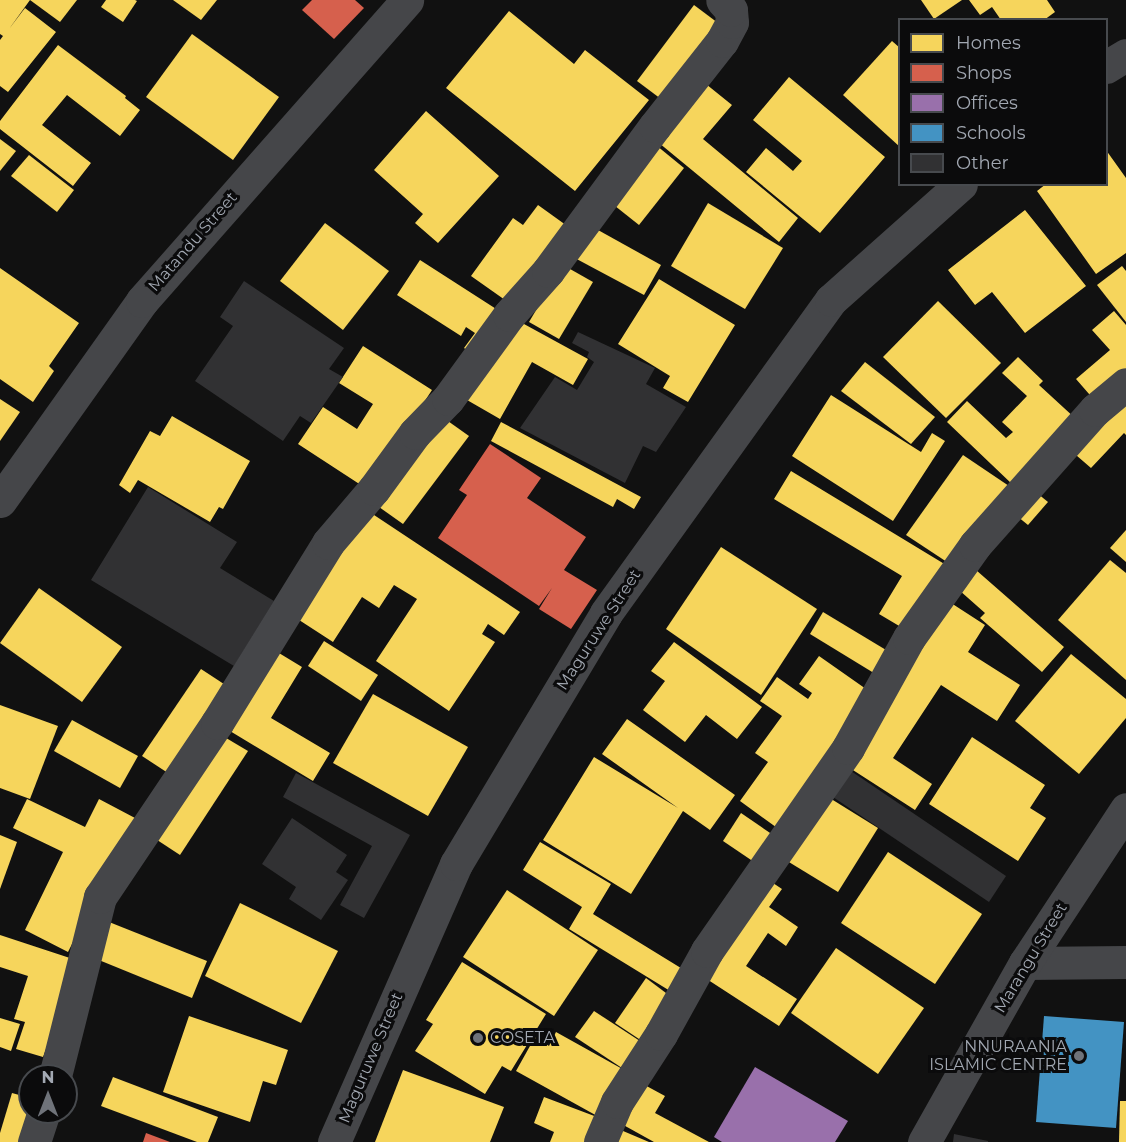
<!DOCTYPE html>
<html>
<head>
<meta charset="utf-8">
<style>
  body { margin:0 }
  #map { position:relative; width:1126px; height:1142px; overflow:hidden; background:#111; font-family:Montserrat,sans-serif }
  div>[style] { position:absolute }
  [style*='--x'] { left:calc(var(--x)*1px); top:calc(var(--y)*1px); width:calc(var(--w)*1px); rotate:calc(var(--a)*1deg) }
  .homes>* { inset:0; background:#f6d55c }
  .shops>* { inset:0; background:#d6604d }
  .offices>* { inset:0; background:#9970ab }
  .schools>* { inset:0; background:#4393c3 }
  .building>* { inset:0; background:#313133 }
  .street>* { height:33px; margin:-16.5px; padding:0 16.5px; transform-origin:16.5px; border-radius:16.5px; background:#454649 }
  .dots>* { width:16px; height:16px; translate:-50% -50%; box-sizing:border-box; border:3px solid #0b0b0c; border-radius:50% }
  span { translate:-50% -50%; white-space:nowrap; text-align:center; line-height:1.15; -webkit-text-stroke:6px #0b0b0c; paint-order:stroke }
  .street-label { font-size:16px; color:#a2a8b2 }
  .poi-label { font-size:16px; color:#a2a8b2 }
  .left { translate:0 -50%; text-align:left }
  .right { translate:-100% -50%; text-align:right }
  .legend { position:absolute; left:898px; top:18px; width:210px; height:168px; box-sizing:border-box; background:#0b0b0c; border:2px solid #474a4e; margin:0; padding:8px 10px; list-style:none; font-size:18px; color:#a2a8b2 }
  .legend li { display:flex; align-items:center; gap:12px; height:30px }
  .legend b { width:30px; border:2px solid #474a4e }
  .north { position:absolute; left:18px; top:1064px; width:60px; height:60px; box-sizing:border-box; background:#0b0b0c; border:2px solid #474a4e; border-radius:50%; rotate:0deg; font-size:16px; font-weight:700; line-height:24px; text-align:center; color:#a2a8b2 }
  .north::after { content:''; display:block; margin:auto; width:21px; height:27px; background:#6f737a; clip-path:polygon(50% 0,100% 100%,50% 72%,0 100%) }
</style>
</head>
<body>
<div id="map">
  <div class="homes">
    <i style="clip-path:polygon(0 0,30px 0,9px 29px,25px 8px,56px 32px,8px 92px,0 86px,0 40px,3px 36px,0 34px)"></i>
    <i style="clip-path:polygon(30px 0,77px 0,60px 22px)"></i>
    <i style="clip-path:polygon(106px 0,135px 0,137px 1px,123px 22px,101px 7px)"></i>
    <i style="clip-path:polygon(173px 0,217px 0,201px 20px)"></i>
    <i style="clip-path:polygon(921px 0,962px 0,934px 19px)"></i>
    <i style="clip-path:polygon(969px 0,1047px 0,1055px 12px,1044px 20px,1001px 20px,992px 7px,980px 15px)"></i>
    <i style="clip-path:polygon(694px 5px,722px 26px,665px 102px,637px 81px)"></i>
    <i style="clip-path:polygon(509px 11px,574px 64px,585px 50px,649px 100px,575px 191px,446px 88px)"></i>
    <i style="clip-path:polygon(192px 34px,279px 97px,233px 160px,146px 97px)"></i>
    <i style="clip-path:polygon(892px 41px,900px 48px,900px 147px,843px 95px)"></i>
    <i style="clip-path:polygon(58px 45px,126px 96px,125px 98px,140px 110px,120px 136px,67px 95px,42px 125px,91px 163px,73px 186px,0 129px,0 121px)"></i>
    <i style="clip-path:polygon(789px 77px,885px 157px,820px 233px,746px 172px,766px 148px,793px 171px,802px 161px,753px 120px)"></i>
    <i style="clip-path:polygon(701px 80px,732px 105px,703px 139px,798px 218px,779px 242px,653px 138px)"></i>
    <i style="clip-path:polygon(426px 111px,499px 176px,438px 243px,415px 223px,423px 214px,374px 170px)"></i>
    <i style="clip-path:polygon(0 139px,16px 151px,0 171px)"></i>
    <i style="clip-path:polygon(651px 141px,684px 168px,639px 225px,605px 198px)"></i>
    <i style="clip-path:polygon(1106px 150px,1126px 178px,1126px 253px,1096px 274px,1037px 191px,1046px 184px,1106px 184px)"></i>
    <i style="clip-path:polygon(29px 155px,74px 190px,57px 212px,11px 176px)"></i>
    <i style="clip-path:polygon(708px 203px,783px 248px,745px 309px,671px 266px)"></i>
    <i style="clip-path:polygon(538px 205px,570px 228px,512px 305px,471px 276px,513px 218px,523px 225px)"></i>
    <i style="clip-path:polygon(1025px 210px,1086px 286px,1025px 333px,992px 292px,975px 305px,948px 270px)"></i>
    <i style="clip-path:polygon(325px 223px,389px 271px,343px 330px,280px 281px)"></i>
    <i style="clip-path:polygon(589px 225px,661px 265px,644px 295px,571px 256px)"></i>
    <i style="clip-path:polygon(420px 260px,504px 314px,476px 357px,464px 348px,475px 333px,466px 327px,461px 336px,397px 295px)"></i>
    <i style="clip-path:polygon(563px 265px,593px 282px,559px 339px,529px 322px)"></i>
    <i style="clip-path:polygon(1122px 266px,1126px 271px,1126px 322px,1097px 285px)"></i>
    <i style="clip-path:polygon(0 268px,79px 323px,49px 366px,54px 371px,33px 402px,0 379px)"></i>
    <i style="clip-path:polygon(659px 279px,735px 325px,688px 402px,663px 388px,670px 376px,618px 344px)"></i>
    <i style="clip-path:polygon(938px 301px,1001px 363px,946px 418px,883px 357px)"></i>
    <i style="clip-path:polygon(1114px 311px,1126px 325px,1126px 376px,1096px 402px,1076px 379px,1110px 350px,1092px 330px)"></i>
    <i style="clip-path:polygon(513px 318px,588px 359px,573px 385px,532px 362px,500px 419px,467px 400px)"></i>
    <i style="clip-path:polygon(363px 346px,432px 390px,367px 489px,298px 444px,323px 407px,357px 429px,373px 404px,339px 383px)"></i>
    <i style="clip-path:polygon(1018px 357px,1043px 381px,1039px 385px,1076px 419px,1013px 485px,947px 422px,967px 401px,1006px 438px,1013px 432px,1002px 422px,1027px 396px,1002px 373px)"></i>
    <i style="clip-path:polygon(865px 362px,935px 417px,911px 444px,841px 391px)"></i>
    <i style="clip-path:polygon(831px 395px,921px 452px,932px 433px,945px 441px,893px 521px,792px 456px)"></i>
    <i style="clip-path:polygon(1126px 395px,1126px 435px,1124px 433px,1091px 468px,1069px 449px)"></i>
    <i style="clip-path:polygon(0 399px,20px 412px,0 441px)"></i>
    <i style="clip-path:polygon(438px 414px,469px 436px,403px 524px,372px 502px)"></i>
    <i style="clip-path:polygon(172px 416px,250px 461px,223px 509px,219px 507px,210px 522px,138px 480px,130px 493px,119px 485px,150px 431px,160px 436px)"></i>
    <i style="clip-path:polygon(501px 422px,641px 497px,634px 509px,617px 499px,613px 507px,491px 441px)"></i>
    <i style="clip-path:polygon(963px 455px,1009px 486px,953px 566px,906px 535px)"></i>
    <i style="clip-path:polygon(791px 471px,951px 568px,911px 633px,879px 614px,902px 576px,774px 499px)"></i>
    <i style="clip-path:polygon(1032px 489px,1048px 502px,1028px 525px,1012px 512px)"></i>
    <i style="clip-path:polygon(368px 511px,520px 612px,504px 635px,488px 624px,482px 634px,495px 642px,449px 711px,376px 661px,417px 599px,394px 585px,379px 608px,362px 597px,333px 642px,296px 618px)"></i>
    <i style="clip-path:polygon(1126px 530px,1126px 562px,1110px 548px)"></i>
    <i style="clip-path:polygon(721px 547px,817px 609px,761px 695px,666px 629px)"></i>
    <i style="clip-path:polygon(1110px 560px,1126px 573px,1126px 680px,1058px 620px)"></i>
    <i style="clip-path:polygon(976px 570px,1064px 647px,1042px 672px,980px 618px,985px 613px,959px 590px)"></i>
    <i style="clip-path:polygon(39px 588px,122px 647px,82px 702px,0 643px)"></i>
    <i style="clip-path:polygon(948px 601px,985px 625px,968px 652px,1020px 685px,997px 721px,941px 685px,893px 758px,932px 784px,915px 810px,842px 763px)"></i>
    <i style="clip-path:polygon(823px 612px,896px 656px,882px 678px,810px 634px)"></i>
    <i style="clip-path:polygon(324px 641px,378px 675px,361px 701px,308px 666px)"></i>
    <i style="clip-path:polygon(674px 642px,762px 707px,737px 739px,706px 715px,685px 742px,643px 710px,665px 681px,651px 671px)"></i>
    <i style="clip-path:polygon(274px 650px,302px 667px,271px 718px,330px 753px,313px 781px,225px 728px)"></i>
    <i style="clip-path:polygon(1071px 654px,1126px 699px,1126px 718px,1079px 774px,1015px 721px)"></i>
    <i style="clip-path:polygon(819px 656px,876px 696px,780px 830px,740px 801px,768px 762px,755px 753px,782px 716px,760px 701px,777px 677px,808px 699px,812px 693px,799px 684px)"></i>
    <i style="clip-path:polygon(201px 669px,230px 688px,171px 775px,142px 756px)"></i>
    <i style="clip-path:polygon(373px 694px,468px 747px,428px 816px,333px 763px)"></i>
    <i style="clip-path:polygon(0 705px,58px 726px,30px 799px,0 788px)"></i>
    <i style="clip-path:polygon(627px 719px,735px 795px,710px 830px,683px 811px,631px 894px,543px 840px,594px 757px,678px 808px,602px 754px)"></i>
    <i style="clip-path:polygon(72px 720px,138px 756px,120px 788px,54px 751px)"></i>
    <i style="clip-path:polygon(216px 732px,248px 751px,180px 855px,148px 834px)"></i>
    <i style="clip-path:polygon(972px 737px,1045px 785px,1030px 808px,1046px 818px,1018px 861px,929px 804px)"></i>
    <i style="clip-path:polygon(820px 792px,878px 828px,838px 892px,779px 856px)"></i>
    <i style="clip-path:polygon(27px 799px,85px 827px,99px 799px,135px 818px,68px 952px,25px 930px,63px 852px,13px 828px)"></i>
    <i style="clip-path:polygon(741px 813px,776px 837px,757px 864px,723px 841px)"></i>
    <i style="clip-path:polygon(0 835px,17px 842px,0 889px)"></i>
    <i style="clip-path:polygon(540px 842px,611px 884px,593px 914px,689px 973px,675px 994px,569px 929px,582px 907px,523px 870px)"></i>
    <i style="clip-path:polygon(888px 852px,982px 914px,935px 984px,841px 923px)"></i>
    <i style="clip-path:polygon(764px 877px,782px 889px,769px 907px,798px 927px,786px 946px,768px 933px,746px 966px,797px 999px,779px 1026px,699px 974px)"></i>
    <i style="clip-path:polygon(507px 890px,598px 950px,554px 1016px,463px 957px)"></i>
    <i style="clip-path:polygon(240px 903px,338px 951px,301px 1023px,205px 976px)"></i>
    <i style="clip-path:polygon(104px 920px,207px 961px,192px 998px,89px 956px)"></i>
    <i style="clip-path:polygon(0 935px,79px 961px,43px 1057px,16px 1049px,25px 1022px,14px 1019px,28px 976px,0 967px)"></i>
    <i style="clip-path:polygon(836px 948px,924px 1008px,878px 1074px,791px 1013px)"></i>
    <i style="clip-path:polygon(462px 962px,546px 1014px,511px 1071px,502px 1066px,485px 1094px,415px 1051px,433px 1024px,426px 1020px)"></i>
    <i style="clip-path:polygon(646px 978px,674px 999px,642px 1041px,615px 1023px)"></i>
    <i style="clip-path:polygon(594px 1011px,643px 1043px,625px 1070px,575px 1037px)"></i>
    <i style="clip-path:polygon(189px 1016px,288px 1050px,276px 1085px,263px 1081px,250px 1122px,163px 1092px)"></i>
    <i style="clip-path:polygon(0 1018px,20px 1024px,11px 1051px,0 1047px)"></i>
    <i style="clip-path:polygon(556px 1032px,626px 1071px,599px 1117px,516px 1071px,535px 1037px,549px 1046px)"></i>
    <i style="clip-path:polygon(403px 1070px,504px 1107px,490px 1142px,375px 1142px)"></i>
    <i style="clip-path:polygon(113px 1077px,218px 1117px,208px 1142px,197px 1142px,101px 1106px)"></i>
    <i style="clip-path:polygon(641px 1083px,665px 1096px,655px 1113px,709px 1142px,654px 1142px,618px 1122px)"></i>
    <i style="clip-path:polygon(12px 1093px,30px 1098px,30px 1112px,22px 1142px,0 1142px,0 1133px)"></i>
    <i style="clip-path:polygon(544px 1097px,597px 1117px,587px 1142px,550px 1142px,554px 1132px,534px 1123px)"></i>
    <i style="clip-path:polygon(1120px 1101px,1126px 1101px,1126px 1142px,1119px 1142px)"></i>
    <i style="clip-path:polygon(616px 1128px,649px 1142px,610px 1142px)"></i>
  </div>
  <div class="shops">
    <i style="clip-path:polygon(312px 0,355px 0,364px 8px,334px 39px,302px 10px)"></i>
    <i style="clip-path:polygon(490px 444px,541px 478px,527px 498px,586px 537px,564px 570px,597px 590px,571px 629px,539px 609px,552px 588px,539px 606px,438px 538px,467px 495px,459px 490px)"></i>
    <i style="clip-path:polygon(146px 1133px,170px 1142px,143px 1142px)"></i>
  </div>
  <div class="offices">
    <i style="clip-path:polygon(755px 1067px,848px 1121px,835px 1142px,722px 1142px,714px 1137px)"></i>
  </div>
  <div class="schools">
    <i style="clip-path:polygon(1044px 1016px,1124px 1022px,1116px 1128px,1036px 1122px)"></i>
  </div>
  <div class="building">
    <i style="clip-path:polygon(244px 281px,344px 348px,329px 369px,343px 377px,311px 423px,300px 416px,283px 441px,195px 381px,233px 326px,220px 317px)"></i>
    <i style="clip-path:polygon(578px 332px,655px 368px,646px 384px,686px 407px,656px 452px,643px 446px,625px 483px,520px 428px,555px 377px,577px 390px,594px 362px,587px 357px,589px 352px,572px 343px)"></i>
    <i style="clip-path:polygon(148px 487px,237px 542px,220px 568px,274px 601px,234px 666px,91px 580px)"></i>
    <i style="clip-path:polygon(845px 767px,1006px 876px,989px 902px,827px 793px)"></i>
    <i style="clip-path:polygon(296px 773px,410px 835px,364px 918px,340px 905px,372px 846px,283px 797px)"></i>
    <i style="clip-path:polygon(292px 818px,347px 855px,336px 872px,348px 880px,321px 920px,289px 899px,296px 887px,262px 864px)"></i>
    <i style="clip-path:polygon(954px 1134px,988px 1141px,988px 1142px,953px 1142px)"></i>
  </div>
  <div class="street">
    <i style="--x:1106;--y:67;--w:23;--a:-31"></i>
    <i style="--x:0;--y:501;--w:245;--a:-54.6"></i>
    <i style="--x:142;--y:301;--w:401;--a:-48.6"></i>
    <i style="--x:1025;--y:963;--w:101;--a:-0.6"></i>
    <i style="--x:55;--y:1076;--w:185;--a:-75.9"></i>
    <i style="--x:100;--y:897;--w:210;--a:-56.1"></i>
    <i style="--x:217;--y:723;--w:211;--a:-58.3"></i>
    <i style="--x:328;--y:543;--w:71;--a:-49.6"></i>
    <i style="--x:374;--y:489;--w:69;--a:-53.8"></i>
    <i style="--x:415;--y:433;--w:47;--a:-45.9"></i>
    <i style="--x:448;--y:399;--w:104;--a:-54"></i>
    <i style="--x:509;--y:315;--w:59;--a:-48.4"></i>
    <i style="--x:548;--y:271;--w:180;--a:-53.6"></i>
    <i style="--x:655;--y:126;--w:108;--a:-51.8"></i>
    <i style="--x:722;--y:41;--w:21;--a:-62"></i>
    <i style="--x:732;--y:22;--w:12;--a:-95"></i>
    <i style="--x:731;--y:10;--w:13;--a:-132"></i>
    <i style="--x:34;--y:1142;--w:32;--a:-72"></i>
    <i style="--x:334;--y:1142;--w:304;--a:-66.3"></i>
    <i style="--x:456;--y:864;--w:292;--a:-59.1"></i>
    <i style="--x:606;--y:613;--w:385;--a:-54.3"></i>
    <i style="--x:831;--y:300;--w:174;--a:-41.7"></i>
    <i style="--x:600;--y:1142;--w:43;--a:-67"></i>
    <i style="--x:617;--y:1102;--w:81;--a:-57.1"></i>
    <i style="--x:661;--y:1034;--w:95;--a:-61"></i>
    <i style="--x:707;--y:951;--w:247;--a:-55.2"></i>
    <i style="--x:848;--y:748;--w:126;--a:-61"></i>
    <i style="--x:909;--y:638;--w:114;--a:-54.6"></i>
    <i style="--x:975;--y:545;--w:181;--a:-48.4"></i>
    <i style="--x:1095;--y:410;--w:40;--a:-40"></i>
    <i style="--x:924;--y:1142;--w:206;--a:-60.6"></i>
    <i style="--x:1025;--y:963;--w:184;--a:-56.7"></i>
  </div>
  <div class="dots">
    <i style="left:478px;top:1038px;background:#6f737a"></i>
    <i style="left:1079px;top:1056px;background:#6f737a"></i>
  </div>
  <div class="street-label">
    <span style="left:193px;top:242px;rotate:-49deg">Matandu Street</span>
    <span style="left:599px;top:630px;rotate:-57deg">Maguruwe Street</span>
    <span style="left:1031px;top:958px;rotate:-59deg">Marangu Street</span>
    <span style="left:371px;top:1058px;rotate:-67deg">Maguruwe Street</span>
  </div>
  <div class="poi-label">
    <span class="left" style="left:490px;top:1038px">COSETA</span>
    <span class="right" style="left:1067px;top:1056px">NNURAANIA<br>ISLAMIC CENTRE</span>
  </div>
  <ul class="legend">
  <li><b style="height:16px;background:#f6d55c"></b>Homes</li>
  <li><b style="height:16px;background:#d6604d"></b>Shops</li>
  <li><b style="height:16px;background:#9970ab"></b>Offices</li>
  <li><b style="height:16px;background:#4393c3"></b>Schools</li>
  <li><b style="height:16px;background:#313133"></b>Other</li>
  </ul>
  <div class="north">N</div>
</div>
</body>
</html>
